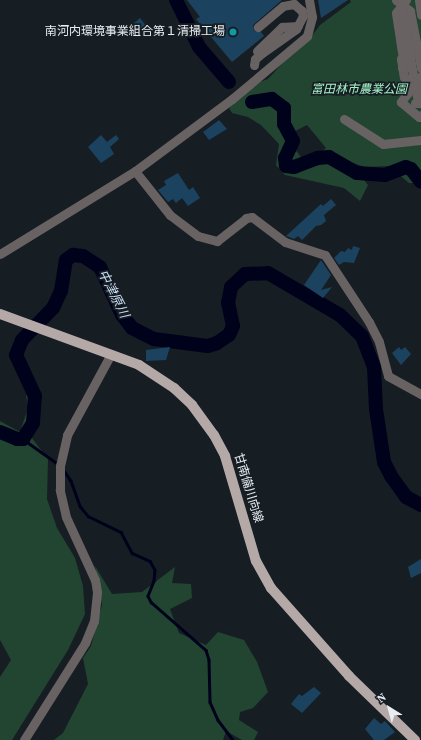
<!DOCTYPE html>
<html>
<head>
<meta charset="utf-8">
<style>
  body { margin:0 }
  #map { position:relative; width:421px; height:740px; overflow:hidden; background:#161e24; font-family:"Source Serif 4","Noto Sans JP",serif }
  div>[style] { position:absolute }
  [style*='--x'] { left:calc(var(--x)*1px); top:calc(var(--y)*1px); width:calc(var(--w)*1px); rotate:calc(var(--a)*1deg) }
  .green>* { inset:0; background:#224532 }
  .stream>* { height:2.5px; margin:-1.25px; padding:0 1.25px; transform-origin:1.25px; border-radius:1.25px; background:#00021c }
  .river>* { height:14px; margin:-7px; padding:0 7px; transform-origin:7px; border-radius:7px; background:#00021c }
  .building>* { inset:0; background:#1b4360 }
  .minor>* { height:9px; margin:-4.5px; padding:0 4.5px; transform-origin:4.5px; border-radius:4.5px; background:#686262 }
  .major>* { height:10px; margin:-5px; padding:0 5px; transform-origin:5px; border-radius:5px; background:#b5a9a8 }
  .dots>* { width:11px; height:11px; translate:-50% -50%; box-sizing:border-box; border:2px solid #161e24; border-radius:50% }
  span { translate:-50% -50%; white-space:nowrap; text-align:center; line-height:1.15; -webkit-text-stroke:3.5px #161e24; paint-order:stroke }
  .poi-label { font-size:12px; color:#e9eef2 }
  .right { translate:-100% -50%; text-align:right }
  .park-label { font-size:12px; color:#a6f3c7; font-style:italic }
  .street-label { font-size:12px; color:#e9eef2 }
  .water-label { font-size:13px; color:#c8daf2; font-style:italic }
  .north { position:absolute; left:369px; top:688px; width:40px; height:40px; -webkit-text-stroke:3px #161e24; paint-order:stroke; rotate:323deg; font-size:11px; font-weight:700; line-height:16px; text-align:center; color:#e9eef2 }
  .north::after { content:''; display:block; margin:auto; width:14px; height:18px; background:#e9eef2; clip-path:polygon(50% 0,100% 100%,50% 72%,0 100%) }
</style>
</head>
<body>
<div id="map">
  <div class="green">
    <i style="clip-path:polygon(evenodd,350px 0,421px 0,421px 183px,409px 183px,389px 166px,365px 167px,350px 162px,368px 185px,360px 201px,344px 188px,285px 175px,276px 165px,279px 144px,261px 125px,248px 117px,232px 113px,229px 108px,251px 85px,268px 79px,288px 57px,308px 41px,320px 25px,351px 2px,350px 0,307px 125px,326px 148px,321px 153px,301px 157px,294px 148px,295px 131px,307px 125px)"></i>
    <i style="clip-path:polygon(26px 395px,31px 397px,28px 433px,48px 459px,47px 499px,57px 528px,75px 558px,83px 586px,85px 614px,68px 650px,12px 740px,0 740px,0 677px,11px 660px,0 640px,0 421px,20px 432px,28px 408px)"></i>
    <i style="clip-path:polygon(95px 566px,112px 594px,142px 592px,175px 567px,172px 583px,191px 584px,192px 598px,170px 609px,179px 633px,206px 645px,218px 632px,244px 640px,257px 662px,268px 692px,253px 708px,240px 712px,239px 720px,258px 732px,254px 740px,242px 740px,226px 731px,223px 740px,54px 740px,63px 733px,88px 684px,83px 658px,91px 646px,102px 605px)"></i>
  </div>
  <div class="stream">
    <i style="--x:23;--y:439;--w:43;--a:35.5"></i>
    <i style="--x:63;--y:469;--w:14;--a:56"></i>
    <i style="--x:71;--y:481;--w:27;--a:70"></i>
    <i style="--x:80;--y:506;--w:13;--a:51"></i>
    <i style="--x:88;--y:516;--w:37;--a:26"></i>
    <i style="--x:121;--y:532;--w:24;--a:62"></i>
    <i style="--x:132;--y:553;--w:20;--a:24"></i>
    <i style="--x:150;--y:561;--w:10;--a:61"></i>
    <i style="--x:155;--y:570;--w:11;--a:95"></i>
    <i style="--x:154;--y:581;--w:16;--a:112"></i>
    <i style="--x:148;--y:596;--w:7;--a:63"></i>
    <i style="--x:151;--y:602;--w:73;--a:41.1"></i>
    <i style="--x:206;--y:650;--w:10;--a:73"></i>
    <i style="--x:209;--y:660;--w:42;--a:88.6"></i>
    <i style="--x:210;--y:702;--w:20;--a:66"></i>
    <i style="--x:218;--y:720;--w:25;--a:53"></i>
  </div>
  <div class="river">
    <i style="--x:176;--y:0;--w:52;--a:63.9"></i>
    <i style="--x:199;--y:47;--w:46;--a:49.4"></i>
    <i style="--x:252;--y:102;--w:20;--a:-9"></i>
    <i style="--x:272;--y:99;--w:15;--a:37"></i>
    <i style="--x:284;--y:108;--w:16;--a:90"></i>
    <i style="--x:284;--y:124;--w:19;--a:62"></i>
    <i style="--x:293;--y:141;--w:19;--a:115"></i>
    <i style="--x:285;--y:158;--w:8;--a:83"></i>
    <i style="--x:286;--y:166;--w:8;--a:7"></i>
    <i style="--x:294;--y:167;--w:26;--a:-21"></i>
    <i style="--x:318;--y:158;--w:11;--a:-5"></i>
    <i style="--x:329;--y:157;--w:32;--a:30"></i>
    <i style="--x:357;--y:173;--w:28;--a:4"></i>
    <i style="--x:385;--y:175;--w:22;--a:-21"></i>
    <i style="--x:406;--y:167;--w:5;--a:22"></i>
    <i style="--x:411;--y:169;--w:16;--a:52"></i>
    <i style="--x:0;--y:432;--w:18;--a:22"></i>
    <i style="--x:17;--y:439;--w:6;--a:0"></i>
    <i style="--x:23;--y:439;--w:19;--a:-58"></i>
    <i style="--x:33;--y:423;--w:27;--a:-86"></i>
    <i style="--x:35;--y:396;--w:45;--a:-114.9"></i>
    <i style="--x:16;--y:355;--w:16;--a:-68"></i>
    <i style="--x:22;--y:340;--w:45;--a:-45.9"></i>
    <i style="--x:53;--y:308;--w:19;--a:-65"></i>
    <i style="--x:61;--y:291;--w:31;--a:-81"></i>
    <i style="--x:66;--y:260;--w:9;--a:-36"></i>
    <i style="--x:73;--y:255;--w:10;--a:6"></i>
    <i style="--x:83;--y:256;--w:20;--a:33"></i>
    <i style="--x:100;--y:267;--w:53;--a:65.4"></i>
    <i style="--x:122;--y:315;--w:16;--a:52"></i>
    <i style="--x:132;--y:328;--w:25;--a:27"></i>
    <i style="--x:154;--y:339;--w:54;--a:7.4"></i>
    <i style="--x:208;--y:346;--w:9;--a:-18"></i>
    <i style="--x:217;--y:343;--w:14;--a:-34"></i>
    <i style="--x:229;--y:335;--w:10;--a:-66"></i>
    <i style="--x:233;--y:326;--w:24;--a:-102"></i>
    <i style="--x:228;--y:303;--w:16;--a:-79"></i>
    <i style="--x:231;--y:287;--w:19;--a:-43"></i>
    <i style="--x:245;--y:274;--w:23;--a:-2"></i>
    <i style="--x:268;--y:273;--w:83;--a:30.3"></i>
    <i style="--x:340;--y:315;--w:30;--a:44"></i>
    <i style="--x:362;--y:336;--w:33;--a:69"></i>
    <i style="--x:374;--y:367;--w:42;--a:87.3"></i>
    <i style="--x:376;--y:409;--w:54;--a:81.4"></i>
    <i style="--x:384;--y:462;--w:16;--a:63"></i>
    <i style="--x:391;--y:476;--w:26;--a:54"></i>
    <i style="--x:406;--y:497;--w:17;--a:28"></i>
  </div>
  <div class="building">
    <i style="clip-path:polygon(187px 0,282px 0,253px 25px,254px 31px,261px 32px,264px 36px,232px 62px,196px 19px,200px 17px)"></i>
    <i style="clip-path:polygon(318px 0,348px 0,321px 18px)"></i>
    <i style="clip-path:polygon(140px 18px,147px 27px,136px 37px,128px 28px)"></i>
    <i style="clip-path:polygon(219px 120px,227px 129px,209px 140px,203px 132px)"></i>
    <i style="clip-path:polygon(101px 135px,107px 142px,116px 135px,119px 139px,110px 147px,114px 154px,101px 163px,88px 147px)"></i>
    <i style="clip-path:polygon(178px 173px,189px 190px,193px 187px,200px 198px,188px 206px,182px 198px,176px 203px,173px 199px,168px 202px,158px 190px,166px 185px,164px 181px)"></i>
    <i style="clip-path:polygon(331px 199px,336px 205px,324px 215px,326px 221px,321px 225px,316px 226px,302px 240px,298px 236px,294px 239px,286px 236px,321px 204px,323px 206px)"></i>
    <i style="clip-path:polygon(353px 246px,360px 248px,354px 263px,344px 262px,339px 265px,334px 258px,341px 251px,345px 252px,348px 248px,352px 250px)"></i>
    <i style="clip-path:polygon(321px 260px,331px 275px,321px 290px,332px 287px,323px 298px,304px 285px)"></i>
    <i style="clip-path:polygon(170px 347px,166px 360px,146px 361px,146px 350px)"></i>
    <i style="clip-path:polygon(399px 347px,401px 350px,405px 347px,411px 354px,401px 365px,392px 353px)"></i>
    <i style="clip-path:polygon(421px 559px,421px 573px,411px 578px,408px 567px)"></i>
    <i style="clip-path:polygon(314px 687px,321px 693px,302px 713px,291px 704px,299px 694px,302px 696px)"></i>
    <i style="clip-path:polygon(374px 718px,381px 724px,385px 721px,395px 732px,384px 740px,374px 740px,365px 729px)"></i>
  </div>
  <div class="minor">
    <i style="--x:396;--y:0;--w:18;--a:38"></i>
    <i style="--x:410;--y:11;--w:58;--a:79.1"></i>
    <i style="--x:406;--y:0;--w:16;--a:128"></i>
    <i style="--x:396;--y:13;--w:47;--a:81.3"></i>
    <i style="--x:403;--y:59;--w:2;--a:180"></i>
    <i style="--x:401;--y:59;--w:18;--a:81"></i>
    <i style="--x:404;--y:77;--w:21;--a:35"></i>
    <i style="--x:419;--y:0;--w:15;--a:82"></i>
    <i style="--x:401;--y:2;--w:30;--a:81"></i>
    <i style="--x:257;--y:51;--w:35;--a:-44"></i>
    <i style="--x:282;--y:27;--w:16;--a:-4"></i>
    <i style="--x:254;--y:65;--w:6;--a:-81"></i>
    <i style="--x:255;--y:59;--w:9;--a:-41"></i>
    <i style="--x:262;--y:53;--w:42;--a:-35.2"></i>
    <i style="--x:296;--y:29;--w:15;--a:-62"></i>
    <i style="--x:303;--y:16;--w:5;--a:-101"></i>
    <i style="--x:302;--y:11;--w:11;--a:-139"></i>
    <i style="--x:294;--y:4;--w:11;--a:170"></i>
    <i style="--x:283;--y:6;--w:33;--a:140"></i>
    <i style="--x:409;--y:67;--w:4;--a:34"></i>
    <i style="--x:412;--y:69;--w:28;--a:80"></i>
    <i style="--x:402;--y:68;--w:10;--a:-24"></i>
    <i style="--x:411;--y:64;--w:27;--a:-98"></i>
    <i style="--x:421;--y:76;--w:33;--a:128"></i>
    <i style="--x:401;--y:102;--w:23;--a:40"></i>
    <i style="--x:419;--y:117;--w:3;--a:-45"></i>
    <i style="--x:415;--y:103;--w:6;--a:0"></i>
    <i style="--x:344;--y:119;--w:46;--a:32.7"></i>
    <i style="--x:383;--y:144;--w:38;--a:-6"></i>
    <i style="--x:135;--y:171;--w:56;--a:51.5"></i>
    <i style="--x:170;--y:215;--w:35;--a:37"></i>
    <i style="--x:198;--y:236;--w:20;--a:15"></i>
    <i style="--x:217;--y:241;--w:37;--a:-38"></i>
    <i style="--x:246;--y:218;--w:6;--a:-9"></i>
    <i style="--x:252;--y:217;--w:41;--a:37.1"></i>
    <i style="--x:285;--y:242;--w:42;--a:18"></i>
    <i style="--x:325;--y:255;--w:80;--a:56.7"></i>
    <i style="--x:369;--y:322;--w:22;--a:63"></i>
    <i style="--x:379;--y:342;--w:35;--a:75"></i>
    <i style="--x:388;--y:376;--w:38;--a:29"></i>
    <i style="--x:0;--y:254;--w:158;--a:-31.6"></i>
    <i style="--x:135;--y:171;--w:121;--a:-36.6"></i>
    <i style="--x:232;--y:99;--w:98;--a:-40"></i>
    <i style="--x:307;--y:36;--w:20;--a:-75"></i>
    <i style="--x:312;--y:17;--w:17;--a:-100"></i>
    <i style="--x:24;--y:740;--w:115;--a:-57.8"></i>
    <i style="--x:85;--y:643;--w:24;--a:-68"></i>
    <i style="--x:94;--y:621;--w:29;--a:-84"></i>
    <i style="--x:97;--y:592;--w:12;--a:-99"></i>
    <i style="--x:95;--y:580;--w:69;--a:-114.7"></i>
    <i style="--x:66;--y:517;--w:28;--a:-103"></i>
    <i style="--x:60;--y:490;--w:24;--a:-90"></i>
    <i style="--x:60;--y:466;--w:32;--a:-77"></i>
    <i style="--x:67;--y:435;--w:92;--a:-61.5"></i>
  </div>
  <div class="major">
    <i style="--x:0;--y:314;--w:148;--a:20.1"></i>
    <i style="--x:139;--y:365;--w:42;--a:33.3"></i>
    <i style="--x:174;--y:388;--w:25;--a:43"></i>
    <i style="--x:192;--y:405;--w:37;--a:54"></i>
    <i style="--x:214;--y:435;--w:24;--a:62"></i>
    <i style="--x:225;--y:456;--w:109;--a:73.6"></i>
    <i style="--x:256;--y:561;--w:31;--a:61"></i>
    <i style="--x:271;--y:588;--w:118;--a:48.4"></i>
    <i style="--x:349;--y:676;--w:92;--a:44.1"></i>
  </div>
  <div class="dots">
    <i style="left:233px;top:32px;background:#0f9aa8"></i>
  </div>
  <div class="poi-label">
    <span class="right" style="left:225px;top:32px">南河内環境事業組合第１清掃工場</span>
  </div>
  <div class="park-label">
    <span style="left:359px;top:90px">富田林市農業公園</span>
  </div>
  <div class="street-label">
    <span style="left:248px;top:488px;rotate:73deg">甘南備川向線</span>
  </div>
  <div class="water-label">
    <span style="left:113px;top:294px;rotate:63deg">中津原川</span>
  </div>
  <div class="north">N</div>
</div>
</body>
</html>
